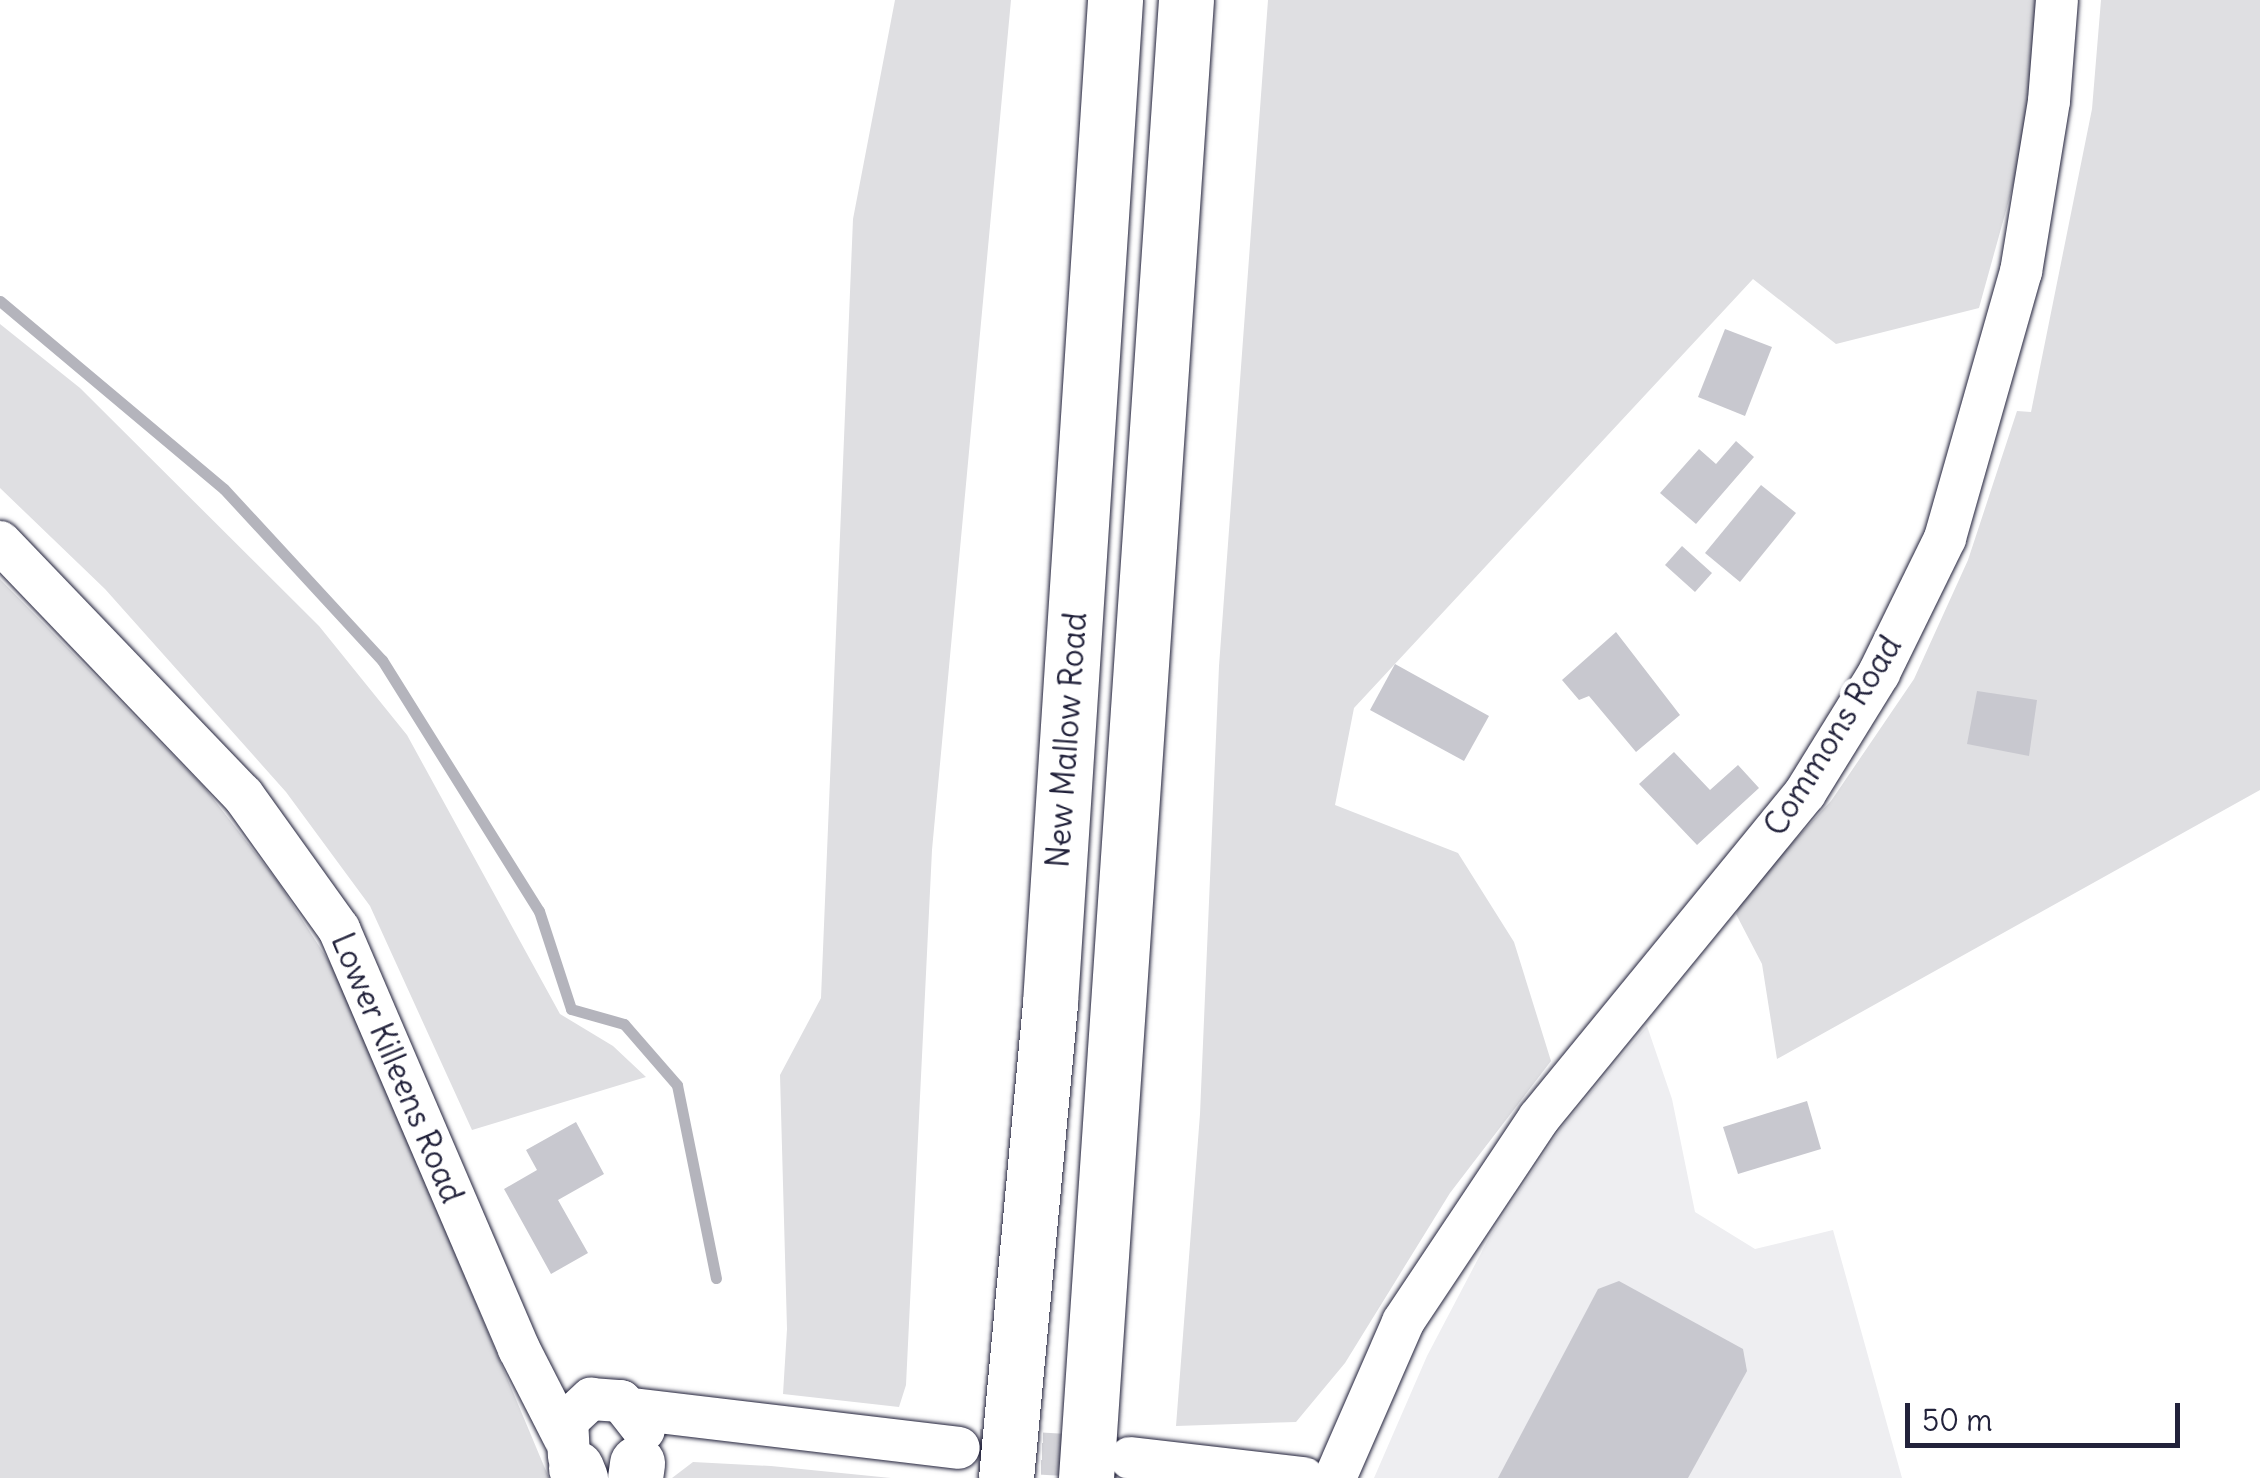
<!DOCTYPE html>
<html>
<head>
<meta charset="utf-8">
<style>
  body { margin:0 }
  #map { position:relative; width:2260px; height:1478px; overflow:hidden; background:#fff; font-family:Delius,sans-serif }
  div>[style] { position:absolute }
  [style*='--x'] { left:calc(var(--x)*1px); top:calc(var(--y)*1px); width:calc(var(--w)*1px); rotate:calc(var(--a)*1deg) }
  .built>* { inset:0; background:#eeeef1 }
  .green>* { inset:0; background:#dfdfe2 }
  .stream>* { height:11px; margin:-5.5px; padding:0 5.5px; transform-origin:5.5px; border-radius:5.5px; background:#b4b4bc }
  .building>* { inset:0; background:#c8c8cf }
  .secondary-tunnel>* { height:42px; margin-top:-21px; transform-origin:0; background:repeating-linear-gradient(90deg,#d3d3d8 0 42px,transparent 0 63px) }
  .roads { filter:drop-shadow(0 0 2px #22223b) drop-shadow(0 0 2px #22223b) }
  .secondary>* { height:42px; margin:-21px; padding:0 21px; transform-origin:21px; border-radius:21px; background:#fff }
  .highway>* { height:55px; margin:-27.5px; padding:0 27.5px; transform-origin:27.5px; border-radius:27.5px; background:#fff }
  span { translate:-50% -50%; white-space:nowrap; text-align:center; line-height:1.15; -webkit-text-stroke:9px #fff; paint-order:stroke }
  .street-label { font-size:32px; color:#22223b }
  .scale { position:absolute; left:1905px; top:1403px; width:275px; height:45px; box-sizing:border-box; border:5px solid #22223b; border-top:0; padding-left:12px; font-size:30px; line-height:35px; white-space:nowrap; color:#22223b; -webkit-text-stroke:8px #fff; paint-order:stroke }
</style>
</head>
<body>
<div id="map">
  <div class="built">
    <i style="clip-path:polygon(1647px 1026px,1672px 1099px,1695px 1212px,1755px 1249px,1833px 1230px,1902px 1478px,1374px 1478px,1427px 1356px,1490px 1236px,1561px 1128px)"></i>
  </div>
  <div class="green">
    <i style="clip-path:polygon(895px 0,1011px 0,932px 850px,906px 1385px,899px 1407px,783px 1394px,787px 1329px,780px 1075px,821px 998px,853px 219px)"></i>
    <i style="clip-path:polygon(1268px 0,2040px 0,2020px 160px,1979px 308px,1836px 344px,1753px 279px,1354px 708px,1335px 805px,1458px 853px,1514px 942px,1551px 1061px,1450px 1193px,1345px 1363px,1296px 1422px,1176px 1426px,1200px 1114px,1219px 666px)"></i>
    <i style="clip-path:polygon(2101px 0,2260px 0,2260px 790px,1777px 1059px,1762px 964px,1736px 914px,1743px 896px,1831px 801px,1914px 679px,1968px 560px,2017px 411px,2031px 412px,2092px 109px)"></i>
    <i style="clip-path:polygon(0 324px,80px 388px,319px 626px,407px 735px,560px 1014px,613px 1046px,646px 1077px,472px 1130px,370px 906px,286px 792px,105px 589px,0 488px)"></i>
    <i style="clip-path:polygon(0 579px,204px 787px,278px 882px,344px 985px,436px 1189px,453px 1249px,549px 1478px,0 1478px)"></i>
    <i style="clip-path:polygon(693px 1462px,771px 1466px,891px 1478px,672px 1478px)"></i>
  </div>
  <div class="stream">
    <i style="--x:0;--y:301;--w:292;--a:40"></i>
    <i style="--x:224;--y:489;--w:233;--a:47.3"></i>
    <i style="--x:382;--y:660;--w:296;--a:58"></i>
    <i style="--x:539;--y:911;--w:103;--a:71.9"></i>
    <i style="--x:571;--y:1009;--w:55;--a:15.8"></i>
    <i style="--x:624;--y:1024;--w:81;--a:49"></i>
    <i style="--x:677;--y:1085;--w:197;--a:78.6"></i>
  </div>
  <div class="building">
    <i style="clip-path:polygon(1725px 329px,1772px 347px,1745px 416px,1698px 397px)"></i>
    <i style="clip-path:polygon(1736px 441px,1754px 457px,1696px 524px,1660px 493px,1699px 449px,1716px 464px)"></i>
    <i style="clip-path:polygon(1761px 485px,1796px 513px,1740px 582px,1705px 553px)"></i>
    <i style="clip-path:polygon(1682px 546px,1712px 573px,1695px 592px,1665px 565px)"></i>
    <i style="clip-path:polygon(1616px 632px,1680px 715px,1636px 752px,1589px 696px,1579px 700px,1562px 680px)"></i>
    <i style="clip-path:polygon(1395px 664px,1489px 716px,1464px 761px,1370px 710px)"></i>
    <i style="clip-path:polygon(1977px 691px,2037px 700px,2029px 756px,1967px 744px)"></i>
    <i style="clip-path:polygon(1674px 752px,1710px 790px,1738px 765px,1759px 788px,1697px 845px,1639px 784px)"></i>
    <i style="clip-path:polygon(1807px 1101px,1821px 1149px,1738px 1174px,1723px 1127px)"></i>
    <i style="clip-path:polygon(576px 1122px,604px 1174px,558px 1200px,588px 1253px,551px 1274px,504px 1189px,537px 1170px,526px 1150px)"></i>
    <i style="clip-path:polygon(1619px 1281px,1743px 1349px,1747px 1371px,1688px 1478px,1498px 1478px,1598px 1289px)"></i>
  </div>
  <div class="secondary-tunnel">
    <i style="--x:979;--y:1450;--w:139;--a:3.3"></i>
  </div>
  <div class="roads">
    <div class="secondary">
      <i style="--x:0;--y:542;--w:351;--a:46.2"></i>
      <i style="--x:243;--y:795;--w:165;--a:54.4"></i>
      <i style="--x:339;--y:929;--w:457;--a:66.8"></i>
      <i style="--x:519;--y:1349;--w:99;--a:62.9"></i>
      <i style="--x:633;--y:1409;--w:328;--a:6.8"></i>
      <i style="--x:569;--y:1457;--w:36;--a:-93"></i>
      <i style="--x:567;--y:1421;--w:33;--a:-43"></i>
      <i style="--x:591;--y:1399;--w:30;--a:4"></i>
      <i style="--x:621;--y:1401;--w:37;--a:52"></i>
      <i style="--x:1130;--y:1458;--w:175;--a:6.6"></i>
      <i style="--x:1335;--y:1478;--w:170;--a:-66.4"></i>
      <i style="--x:1403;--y:1322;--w:245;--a:-56.3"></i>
      <i style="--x:1539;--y:1118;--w:420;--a:-50.7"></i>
      <i style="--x:1805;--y:793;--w:141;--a:-58.3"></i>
      <i style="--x:1879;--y:673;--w:150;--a:-63.9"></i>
      <i style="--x:1945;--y:538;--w:277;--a:-74.1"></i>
      <i style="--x:2021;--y:272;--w:173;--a:-80.7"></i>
      <i style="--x:2049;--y:101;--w:101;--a:-85.5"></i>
    </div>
    <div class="highway">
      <i style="--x:576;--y:1468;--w:11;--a:68"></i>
      <i style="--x:635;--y:1478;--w:15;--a:-82"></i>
      <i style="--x:1006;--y:1478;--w:477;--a:-84.7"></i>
      <i style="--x:1050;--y:1003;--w:1005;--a:-86.29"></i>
      <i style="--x:1086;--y:1478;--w:1481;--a:-86.13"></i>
    </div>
  </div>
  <div class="street-label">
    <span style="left:1833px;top:736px;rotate:-58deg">Commons Road</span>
    <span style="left:1067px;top:740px;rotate:-86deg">New Mallow Road</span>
    <span style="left:397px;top:1068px;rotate:67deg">Lower Killeens Road</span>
  </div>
  <div class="scale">50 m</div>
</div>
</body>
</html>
